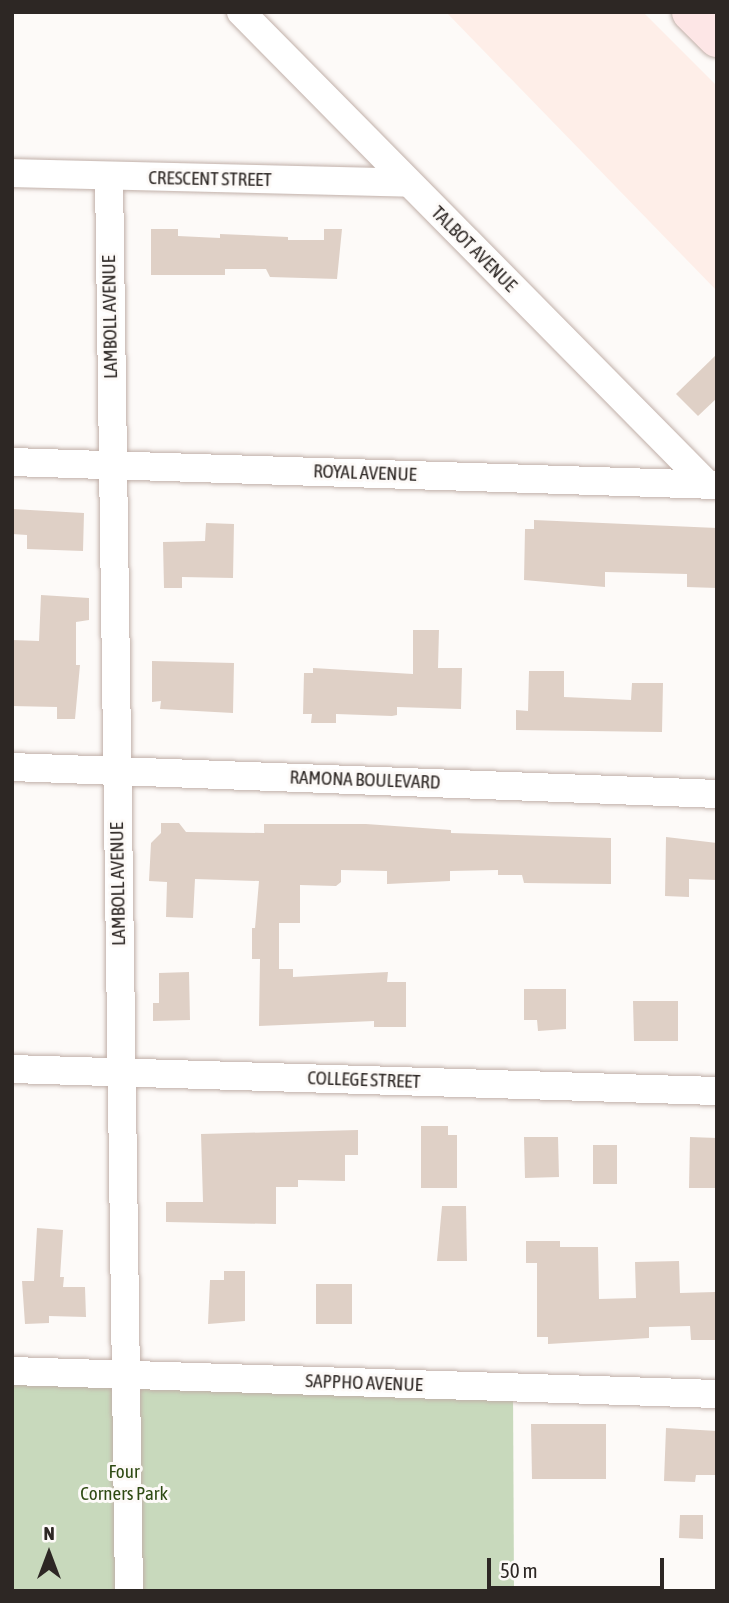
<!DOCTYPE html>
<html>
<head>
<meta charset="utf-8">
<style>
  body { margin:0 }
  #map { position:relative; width:729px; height:1603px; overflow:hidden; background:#fdfaf8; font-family:"Asap Condensed",sans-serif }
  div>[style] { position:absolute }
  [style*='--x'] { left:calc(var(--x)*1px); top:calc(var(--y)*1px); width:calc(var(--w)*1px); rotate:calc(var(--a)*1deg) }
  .built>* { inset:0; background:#feeee8 }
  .green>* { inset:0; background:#c8d9bc }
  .building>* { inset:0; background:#dfd0c6 }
  .roads { filter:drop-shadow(0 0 2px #c1b0a9) drop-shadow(0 0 2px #c1b0a9) }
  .minor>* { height:28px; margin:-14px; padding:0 14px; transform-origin:14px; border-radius:14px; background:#fff }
  .secondary>* { height:38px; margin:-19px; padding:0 19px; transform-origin:19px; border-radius:19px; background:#fde6e6 }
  span { translate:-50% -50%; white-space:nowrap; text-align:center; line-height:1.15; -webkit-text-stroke:6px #fdfaf8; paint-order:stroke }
  .street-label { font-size:19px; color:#2d2724 }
  .park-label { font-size:19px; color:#2e4a13 }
  .frame { position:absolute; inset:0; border:14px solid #2d2724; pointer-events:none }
  .north { position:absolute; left:14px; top:1519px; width:70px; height:70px; -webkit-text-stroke:5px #fdfaf8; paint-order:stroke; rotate:0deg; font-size:19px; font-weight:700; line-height:28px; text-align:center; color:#2d2724 }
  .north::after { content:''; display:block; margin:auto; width:24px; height:32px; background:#2d2724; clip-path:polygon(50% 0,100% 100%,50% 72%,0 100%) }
  .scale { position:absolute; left:487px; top:1558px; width:177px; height:32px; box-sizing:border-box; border:4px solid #2d2724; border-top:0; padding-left:9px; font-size:21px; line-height:24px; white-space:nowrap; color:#2d2724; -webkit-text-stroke:5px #fdfaf8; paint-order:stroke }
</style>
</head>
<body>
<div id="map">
  <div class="built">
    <i style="clip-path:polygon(446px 12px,643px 12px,717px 86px,717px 291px)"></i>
  </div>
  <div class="green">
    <i style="clip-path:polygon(12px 1371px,513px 1388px,514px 1591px,12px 1591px)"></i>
  </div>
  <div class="building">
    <i style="clip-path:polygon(151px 229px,178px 229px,178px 236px,220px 238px,220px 234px,288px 237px,288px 240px,324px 240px,324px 229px,342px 229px,337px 279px,270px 277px,266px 269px,225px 269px,225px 275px,151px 275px)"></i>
    <i style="clip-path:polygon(717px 354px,717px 398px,698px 416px,676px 394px)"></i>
    <i style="clip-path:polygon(12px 509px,84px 513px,83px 551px,27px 549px,27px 535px,12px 534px)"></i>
    <i style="clip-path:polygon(534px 520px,717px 528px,717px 588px,687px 587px,687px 574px,605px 572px,605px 587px,524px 580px,525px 529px,534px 529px)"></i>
    <i style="clip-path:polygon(206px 523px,234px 524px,233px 578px,182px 577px,182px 588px,164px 588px,163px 542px,205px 541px)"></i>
    <i style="clip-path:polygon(41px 595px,89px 598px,89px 620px,76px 622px,76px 665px,80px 665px,75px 719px,57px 719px,57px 707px,12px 706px,12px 640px,39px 641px)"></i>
    <i style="clip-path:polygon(413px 630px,439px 630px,438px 668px,462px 668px,461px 709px,397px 707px,397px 715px,392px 716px,336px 714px,336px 723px,311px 723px,312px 714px,303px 714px,304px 673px,313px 673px,313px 668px,413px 674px)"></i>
    <i style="clip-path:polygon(152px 661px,234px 663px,233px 713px,160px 709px,161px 701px,152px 702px)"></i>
    <i style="clip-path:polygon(529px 671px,564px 671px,564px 697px,631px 700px,632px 683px,663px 683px,662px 732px,516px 730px,516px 710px,528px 711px)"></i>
    <i style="clip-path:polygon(161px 823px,179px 823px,186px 832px,264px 833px,264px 824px,366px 824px,451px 830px,451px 833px,611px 838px,611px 884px,524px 883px,522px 875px,498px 875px,498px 870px,450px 871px,450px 881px,387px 884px,387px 871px,341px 870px,341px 882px,336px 886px,300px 885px,300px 923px,279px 923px,279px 969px,293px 969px,293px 977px,388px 972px,387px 982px,406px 982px,406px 1027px,374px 1027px,374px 1021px,259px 1026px,260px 959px,252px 959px,252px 928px,255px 928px,259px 881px,195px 879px,193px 918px,166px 917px,167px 882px,149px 881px,151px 843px,161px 833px)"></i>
    <i style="clip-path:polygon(666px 837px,717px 843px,717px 880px,689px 879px,689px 897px,665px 896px)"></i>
    <i style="clip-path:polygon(189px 972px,190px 1020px,153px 1021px,153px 1003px,159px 1003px,159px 973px)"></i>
    <i style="clip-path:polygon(524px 989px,566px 989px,566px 1029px,538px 1031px,537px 1020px,524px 1020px)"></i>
    <i style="clip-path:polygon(633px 1001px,678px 1001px,678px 1041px,634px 1041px)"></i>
    <i style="clip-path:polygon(421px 1126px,448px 1126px,448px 1135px,457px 1135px,457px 1188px,421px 1188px)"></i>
    <i style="clip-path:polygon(358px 1130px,358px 1155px,345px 1155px,345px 1181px,298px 1180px,298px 1187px,276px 1187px,276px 1224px,166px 1222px,166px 1202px,203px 1202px,201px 1134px)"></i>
    <i style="clip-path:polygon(524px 1137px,558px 1137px,559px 1177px,525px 1178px)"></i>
    <i style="clip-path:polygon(690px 1137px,717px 1138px,717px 1188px,689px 1188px)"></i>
    <i style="clip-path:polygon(593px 1145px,617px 1145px,617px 1184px,593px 1184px)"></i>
    <i style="clip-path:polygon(442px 1206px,466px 1206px,467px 1261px,437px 1261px)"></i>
    <i style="clip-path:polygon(37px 1228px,63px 1230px,60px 1277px,64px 1277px,63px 1287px,85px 1287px,86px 1317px,49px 1316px,49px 1323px,25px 1324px,22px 1281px,34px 1281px)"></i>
    <i style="clip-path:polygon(526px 1241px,560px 1241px,560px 1247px,598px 1247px,599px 1299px,636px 1298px,635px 1262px,679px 1261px,680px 1293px,715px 1292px,717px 1340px,691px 1340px,690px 1326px,649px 1327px,649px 1338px,548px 1344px,548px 1337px,537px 1337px,537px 1263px,526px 1263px)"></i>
    <i style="clip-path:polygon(224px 1271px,245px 1271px,245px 1321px,208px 1324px,210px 1280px,224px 1280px)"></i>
    <i style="clip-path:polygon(316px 1284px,352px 1284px,352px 1324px,316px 1324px)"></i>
    <i style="clip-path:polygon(531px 1424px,606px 1424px,606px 1479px,532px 1479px)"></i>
    <i style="clip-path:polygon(666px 1428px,717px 1431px,717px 1475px,696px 1475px,695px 1482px,664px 1481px)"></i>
    <i style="clip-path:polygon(680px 1515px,703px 1515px,703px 1539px,679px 1538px)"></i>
  </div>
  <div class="roads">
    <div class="minor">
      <i style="--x:241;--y:12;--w:663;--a:45.37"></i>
      <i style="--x:12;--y:173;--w:396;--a:1.4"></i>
      <i style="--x:109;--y:177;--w:1414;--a:89.19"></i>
      <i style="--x:12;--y:462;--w:705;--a:1.87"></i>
      <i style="--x:12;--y:767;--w:706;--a:2.19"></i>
      <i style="--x:12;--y:1069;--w:705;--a:1.79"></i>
      <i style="--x:12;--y:1371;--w:705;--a:1.87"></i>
    </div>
    <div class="secondary">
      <i style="--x:691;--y:12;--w:37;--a:45"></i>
    </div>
  </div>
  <div class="street-label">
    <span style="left:210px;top:179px;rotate:1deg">CRESCENT STREET</span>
    <span style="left:474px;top:249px;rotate:45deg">TALBOT AVENUE</span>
    <span style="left:110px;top:317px;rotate:-91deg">LAMBOLL AVENUE</span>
    <span style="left:365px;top:473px;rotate:2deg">ROYAL AVENUE</span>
    <span style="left:365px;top:780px;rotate:2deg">RAMONA BOULEVARD</span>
    <span style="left:118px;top:884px;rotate:-91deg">LAMBOLL AVENUE</span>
    <span style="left:364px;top:1080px;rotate:2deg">COLLEGE STREET</span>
    <span style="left:364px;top:1383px;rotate:2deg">SAPPHO AVENUE</span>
  </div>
  <div class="park-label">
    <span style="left:124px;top:1483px">Four<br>Corners Park</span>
  </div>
  <div class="frame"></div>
  <div class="north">N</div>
  <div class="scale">50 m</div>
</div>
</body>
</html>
